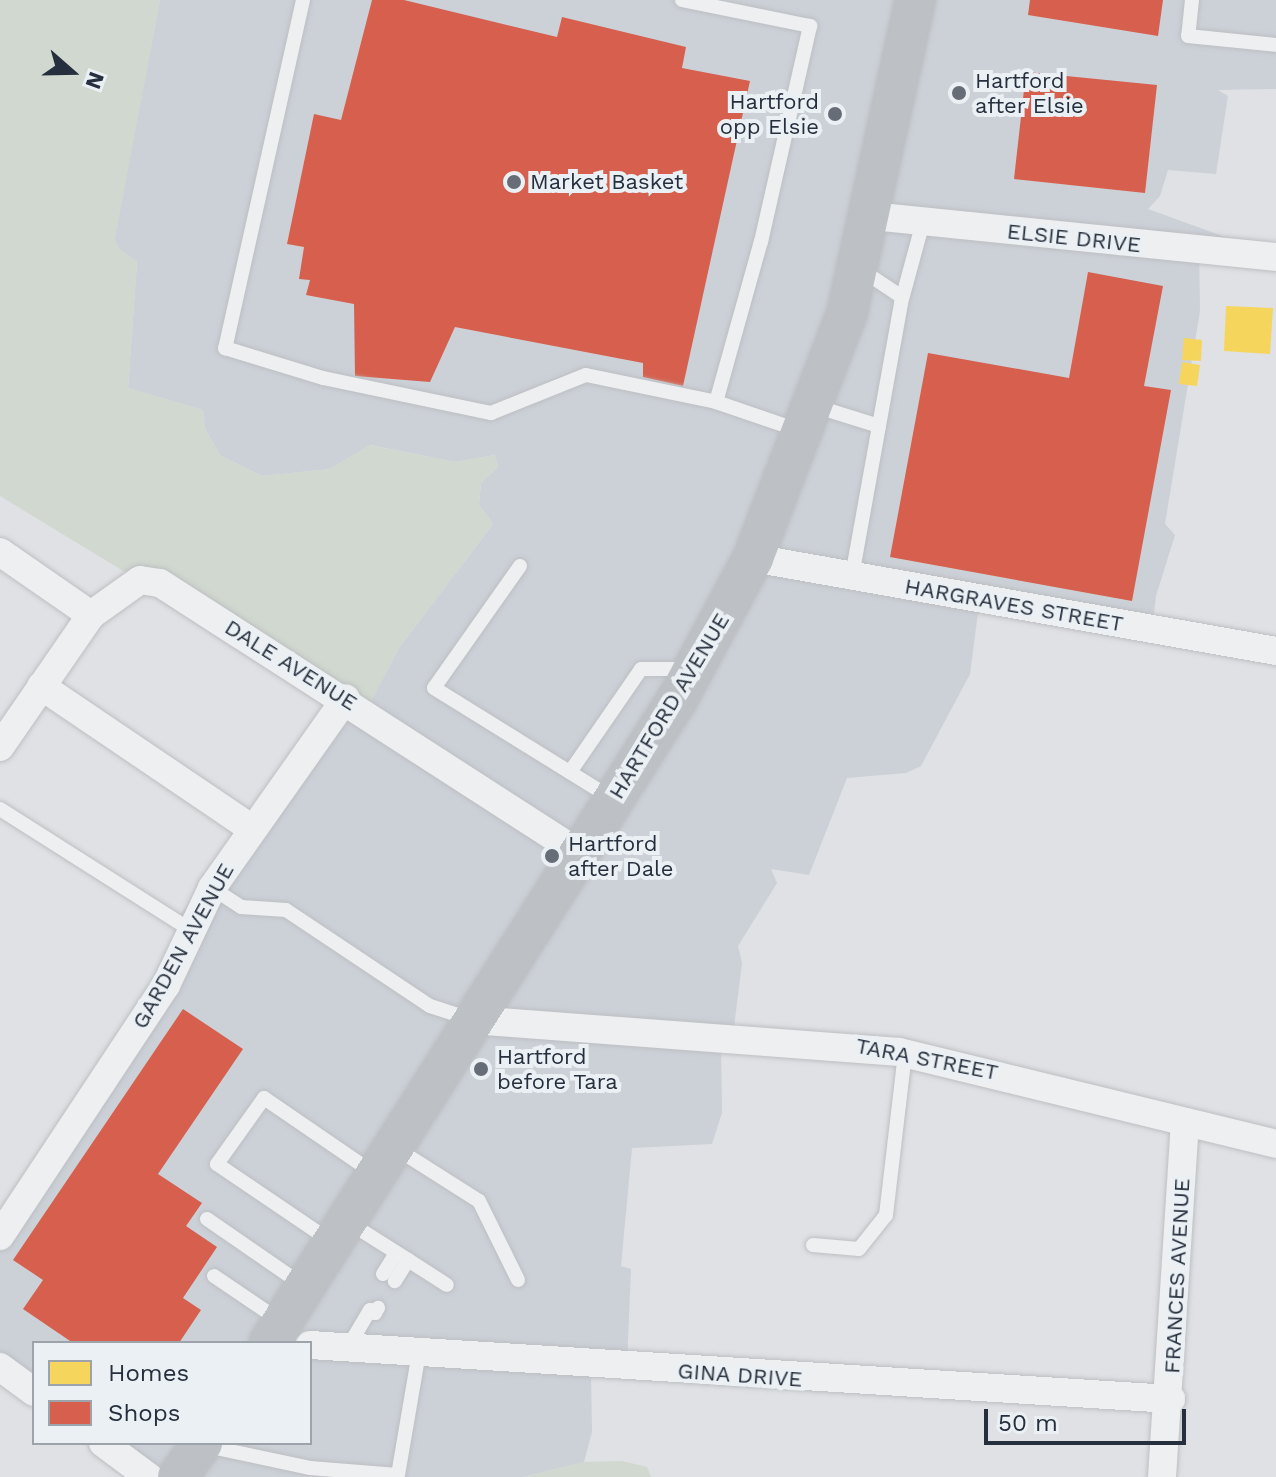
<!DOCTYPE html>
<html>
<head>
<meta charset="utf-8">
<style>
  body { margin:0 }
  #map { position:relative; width:1276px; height:1477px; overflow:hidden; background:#dfe1e4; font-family:"Work Sans",sans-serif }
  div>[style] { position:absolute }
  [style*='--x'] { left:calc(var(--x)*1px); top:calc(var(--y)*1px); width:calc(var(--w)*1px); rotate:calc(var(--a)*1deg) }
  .built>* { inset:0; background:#ccd1d8 }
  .green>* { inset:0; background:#d0d8cf }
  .homes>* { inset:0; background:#f6d55c }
  .shops>* { inset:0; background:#d6604d }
  .roads { filter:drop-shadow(0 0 2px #bdbfc2) drop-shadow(0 0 2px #bdbfc2) }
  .lane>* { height:14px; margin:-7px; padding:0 7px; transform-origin:7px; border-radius:7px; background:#eeeff1 }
  .street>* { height:28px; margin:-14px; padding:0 14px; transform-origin:14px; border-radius:14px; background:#eeeff1 }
  .secondary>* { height:40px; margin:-20px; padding:0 20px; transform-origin:20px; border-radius:20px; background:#bdc0c4 }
  .dots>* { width:22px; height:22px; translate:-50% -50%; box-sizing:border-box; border:4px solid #ebf0f4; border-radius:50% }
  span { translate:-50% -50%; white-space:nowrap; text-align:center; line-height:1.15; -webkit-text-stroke:8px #ebf0f4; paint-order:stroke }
  .poi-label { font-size:22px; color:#262f3d }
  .left { translate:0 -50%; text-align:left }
  .right { translate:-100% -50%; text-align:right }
  .street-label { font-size:22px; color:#262f3d }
  .legend { position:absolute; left:32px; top:1341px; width:280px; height:104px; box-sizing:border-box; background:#ebf0f4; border:2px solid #9ca3ab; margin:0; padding:10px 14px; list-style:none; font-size:24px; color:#262f3d }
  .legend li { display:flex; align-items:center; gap:16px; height:40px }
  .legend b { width:40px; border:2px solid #9ca3ab }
  .north { position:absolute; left:32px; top:32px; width:80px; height:80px; -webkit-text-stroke:6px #ebf0f4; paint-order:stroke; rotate:110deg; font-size:22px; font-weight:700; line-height:32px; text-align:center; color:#262f3d }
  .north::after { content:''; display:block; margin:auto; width:28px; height:36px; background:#262f3d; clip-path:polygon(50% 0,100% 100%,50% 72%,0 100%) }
  .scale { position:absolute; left:984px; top:1409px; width:202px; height:36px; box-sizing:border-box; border:4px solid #262f3d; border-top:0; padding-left:10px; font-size:24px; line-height:28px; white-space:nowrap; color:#262f3d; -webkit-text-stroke:6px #ebf0f4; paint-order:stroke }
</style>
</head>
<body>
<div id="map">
  <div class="built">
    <i style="clip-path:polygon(160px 0,1276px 0,1276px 89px,1218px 90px,1228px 96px,1216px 174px,1168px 170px,1160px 196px,1148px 209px,1228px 238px,1199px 244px,1200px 311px,1165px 524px,1175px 535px,1156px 596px,1152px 629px,979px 605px,970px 674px,921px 766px,906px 773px,847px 778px,809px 875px,771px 869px,777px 883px,738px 946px,742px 963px,733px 1035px,721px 1045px,722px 1113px,712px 1144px,632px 1148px,621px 1266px,631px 1269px,627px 1364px,591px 1371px,592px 1432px,584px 1462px,523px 1477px,148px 1477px,102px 1443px,310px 1443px,310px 1343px,34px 1343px,34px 1393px,0 1368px,0 1236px,163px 978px,180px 915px,329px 717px,363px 716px,399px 648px,493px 524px,479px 505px,481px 483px,498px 467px,495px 455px,455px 462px,370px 445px,330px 469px,262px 476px,221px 456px,205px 429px,203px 410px,128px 388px,137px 262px,119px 249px,114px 239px)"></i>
  </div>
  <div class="green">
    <i style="clip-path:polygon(0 0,160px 0,115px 239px,119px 249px,137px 261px,128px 388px,203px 410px,205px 429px,221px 456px,262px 476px,330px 469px,369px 445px,455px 462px,495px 455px,498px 467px,481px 483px,479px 505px,493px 524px,399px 648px,363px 717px,0 496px)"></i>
    <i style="clip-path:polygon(622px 1461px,647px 1467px,651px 1477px,523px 1477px,584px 1462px)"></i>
  </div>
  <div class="homes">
    <i style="clip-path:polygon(1226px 306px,1273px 308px,1270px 354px,1224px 351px)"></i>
    <i style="clip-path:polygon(1184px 338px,1202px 340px,1201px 361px,1182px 360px)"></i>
    <i style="clip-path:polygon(1182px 362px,1200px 365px,1197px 386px,1179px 384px)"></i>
  </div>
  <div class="shops">
    <i style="clip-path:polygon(372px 0,404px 0,557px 37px,562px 17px,686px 47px,682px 68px,750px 81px,683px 386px,643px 377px,643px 363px,455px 327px,430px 382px,355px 376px,354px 304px,306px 295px,310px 280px,299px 279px,304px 247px,287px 244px,314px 114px,341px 120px)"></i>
    <i style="clip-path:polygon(1030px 0,1163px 0,1158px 36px,1028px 15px)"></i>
    <i style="clip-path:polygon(1026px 72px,1157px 85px,1145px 193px,1014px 179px)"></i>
    <i style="clip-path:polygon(1088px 272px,1163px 286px,1144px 386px,1171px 390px,1132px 601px,890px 557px,928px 353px,1069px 378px)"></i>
    <i style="clip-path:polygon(183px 1009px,243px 1049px,158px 1174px,202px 1203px,186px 1226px,217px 1247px,183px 1298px,201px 1310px,179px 1343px,73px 1343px,23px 1309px,43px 1280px,13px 1260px)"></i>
  </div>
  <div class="roads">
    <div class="lane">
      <i style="--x:303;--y:0;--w:357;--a:102.6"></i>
      <i style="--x:225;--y:348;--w:102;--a:17"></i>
      <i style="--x:323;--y:378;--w:172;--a:11.8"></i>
      <i style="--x:491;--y:413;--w:102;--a:-21.8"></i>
      <i style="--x:586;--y:375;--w:133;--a:11.7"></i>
      <i style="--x:716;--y:402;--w:90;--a:18.8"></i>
      <i style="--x:682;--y:0;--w:131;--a:11.5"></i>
      <i style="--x:810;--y:26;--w:221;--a:102.8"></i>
      <i style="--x:761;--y:241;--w:167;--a:105.6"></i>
      <i style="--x:1192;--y:0;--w:36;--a:96"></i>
      <i style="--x:1188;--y:36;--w:88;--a:5.8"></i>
      <i style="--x:860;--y:269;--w:50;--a:33.7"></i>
      <i style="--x:815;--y:406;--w:67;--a:17.4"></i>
      <i style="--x:520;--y:566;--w:149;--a:125.2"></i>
      <i style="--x:434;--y:688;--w:207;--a:31.8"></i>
      <i style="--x:852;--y:576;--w:277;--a:-79.8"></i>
      <i style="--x:901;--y:303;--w:84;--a:-74.8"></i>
      <i style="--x:570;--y:772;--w:125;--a:-55.4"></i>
      <i style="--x:641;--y:669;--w:46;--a:0"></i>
      <i style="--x:0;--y:809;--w:226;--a:32.4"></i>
      <i style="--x:212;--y:888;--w:35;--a:33"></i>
      <i style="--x:241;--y:907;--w:45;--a:3.8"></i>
      <i style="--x:286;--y:910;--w:173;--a:33.7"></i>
      <i style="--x:430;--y:1006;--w:45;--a:18"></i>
      <i style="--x:397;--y:1149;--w:97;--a:32.4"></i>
      <i style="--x:479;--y:1201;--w:88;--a:63.7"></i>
      <i style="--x:207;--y:1219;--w:118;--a:34.6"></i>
      <i style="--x:348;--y:1222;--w:71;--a:32.3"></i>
      <i style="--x:408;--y:1260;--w:25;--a:122"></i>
      <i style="--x:332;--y:1242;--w:139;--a:-145.9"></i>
      <i style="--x:217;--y:1164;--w:81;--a:-54.5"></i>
      <i style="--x:264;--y:1098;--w:135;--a:34.4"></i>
      <i style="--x:813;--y:1245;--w:46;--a:5"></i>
      <i style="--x:859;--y:1249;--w:43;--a:-51.5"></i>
      <i style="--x:886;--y:1215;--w:163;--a:-83.3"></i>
      <i style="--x:408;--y:1260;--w:46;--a:32.7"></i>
      <i style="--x:383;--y:1274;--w:25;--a:-58"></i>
      <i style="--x:214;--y:1276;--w:78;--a:34.1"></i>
      <i style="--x:348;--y:1347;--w:43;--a:-59.3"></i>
      <i style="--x:370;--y:1310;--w:6;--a:31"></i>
      <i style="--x:375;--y:1313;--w:6;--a:-59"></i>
      <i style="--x:202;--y:1445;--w:110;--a:12"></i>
      <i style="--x:310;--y:1468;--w:88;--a:4.5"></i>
      <i style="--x:398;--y:1475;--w:125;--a:-80.3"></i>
    </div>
    <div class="street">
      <i style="--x:872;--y:216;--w:406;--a:5.8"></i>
      <i style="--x:0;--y:552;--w:111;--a:34.7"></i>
      <i style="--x:91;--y:615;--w:60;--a:-35.5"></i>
      <i style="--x:140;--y:580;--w:20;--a:9"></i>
      <i style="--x:160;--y:583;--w:500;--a:32.8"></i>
      <i style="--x:753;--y:558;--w:531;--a:10.08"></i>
      <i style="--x:41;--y:686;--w:255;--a:34.1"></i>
      <i style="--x:0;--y:747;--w:160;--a:-55.4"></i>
      <i style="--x:473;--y:1020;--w:427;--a:4.3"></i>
      <i style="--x:899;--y:1052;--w:388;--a:13.7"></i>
      <i style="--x:0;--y:1236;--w:301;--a:-56.5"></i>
      <i style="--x:166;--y:985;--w:107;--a:-64.6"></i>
      <i style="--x:212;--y:888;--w:232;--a:-54.8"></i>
      <i style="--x:310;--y:1345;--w:863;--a:3.59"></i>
      <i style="--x:0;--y:1367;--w:42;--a:36.3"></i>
      <i style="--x:103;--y:1443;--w:57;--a:36.5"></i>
      <i style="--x:1162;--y:1477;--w:355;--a:-86.3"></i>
    </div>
    <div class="secondary">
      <i style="--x:269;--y:1343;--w:764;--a:-57.62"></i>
      <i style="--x:678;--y:698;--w:159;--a:-61.8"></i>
      <i style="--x:753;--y:558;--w:262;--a:-69"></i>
      <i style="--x:847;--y:313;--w:320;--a:-77.7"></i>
      <i style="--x:178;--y:1477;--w:42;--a:-54.8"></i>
    </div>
  </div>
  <div class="dots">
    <i style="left:959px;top:93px;background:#676d77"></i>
    <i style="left:835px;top:114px;background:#676d77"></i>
    <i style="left:514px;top:182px;background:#676d77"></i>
    <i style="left:552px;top:856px;background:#676d77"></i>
    <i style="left:481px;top:1069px;background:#676d77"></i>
  </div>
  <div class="poi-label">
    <span class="left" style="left:975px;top:93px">Hartford<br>after Elsie</span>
    <span class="right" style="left:819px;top:114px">Hartford<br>opp Elsie</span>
    <span class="left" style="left:530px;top:182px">Market Basket</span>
    <span class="left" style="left:568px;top:856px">Hartford<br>after Dale</span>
    <span class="left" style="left:497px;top:1069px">Hartford<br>before Tara</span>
  </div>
  <div class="street-label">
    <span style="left:1074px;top:238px;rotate:6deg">ELSIE DRIVE</span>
    <span style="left:1014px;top:605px;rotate:10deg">HARGRAVES STREET</span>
    <span style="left:291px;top:665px;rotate:32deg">DALE AVENUE</span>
    <span style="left:669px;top:706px;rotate:-59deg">HARTFORD AVENUE</span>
    <span style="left:183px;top:946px;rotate:-61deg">GARDEN AVENUE</span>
    <span style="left:927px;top:1059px;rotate:11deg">TARA STREET</span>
    <span style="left:1177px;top:1276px;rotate:-87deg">FRANCES AVENUE</span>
    <span style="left:740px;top:1375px;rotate:4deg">GINA DRIVE</span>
  </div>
  <ul class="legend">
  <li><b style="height:22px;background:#f6d55c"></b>Homes</li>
  <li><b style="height:22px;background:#d6604d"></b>Shops</li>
  </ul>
  <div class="north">N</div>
  <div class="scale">50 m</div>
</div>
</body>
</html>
